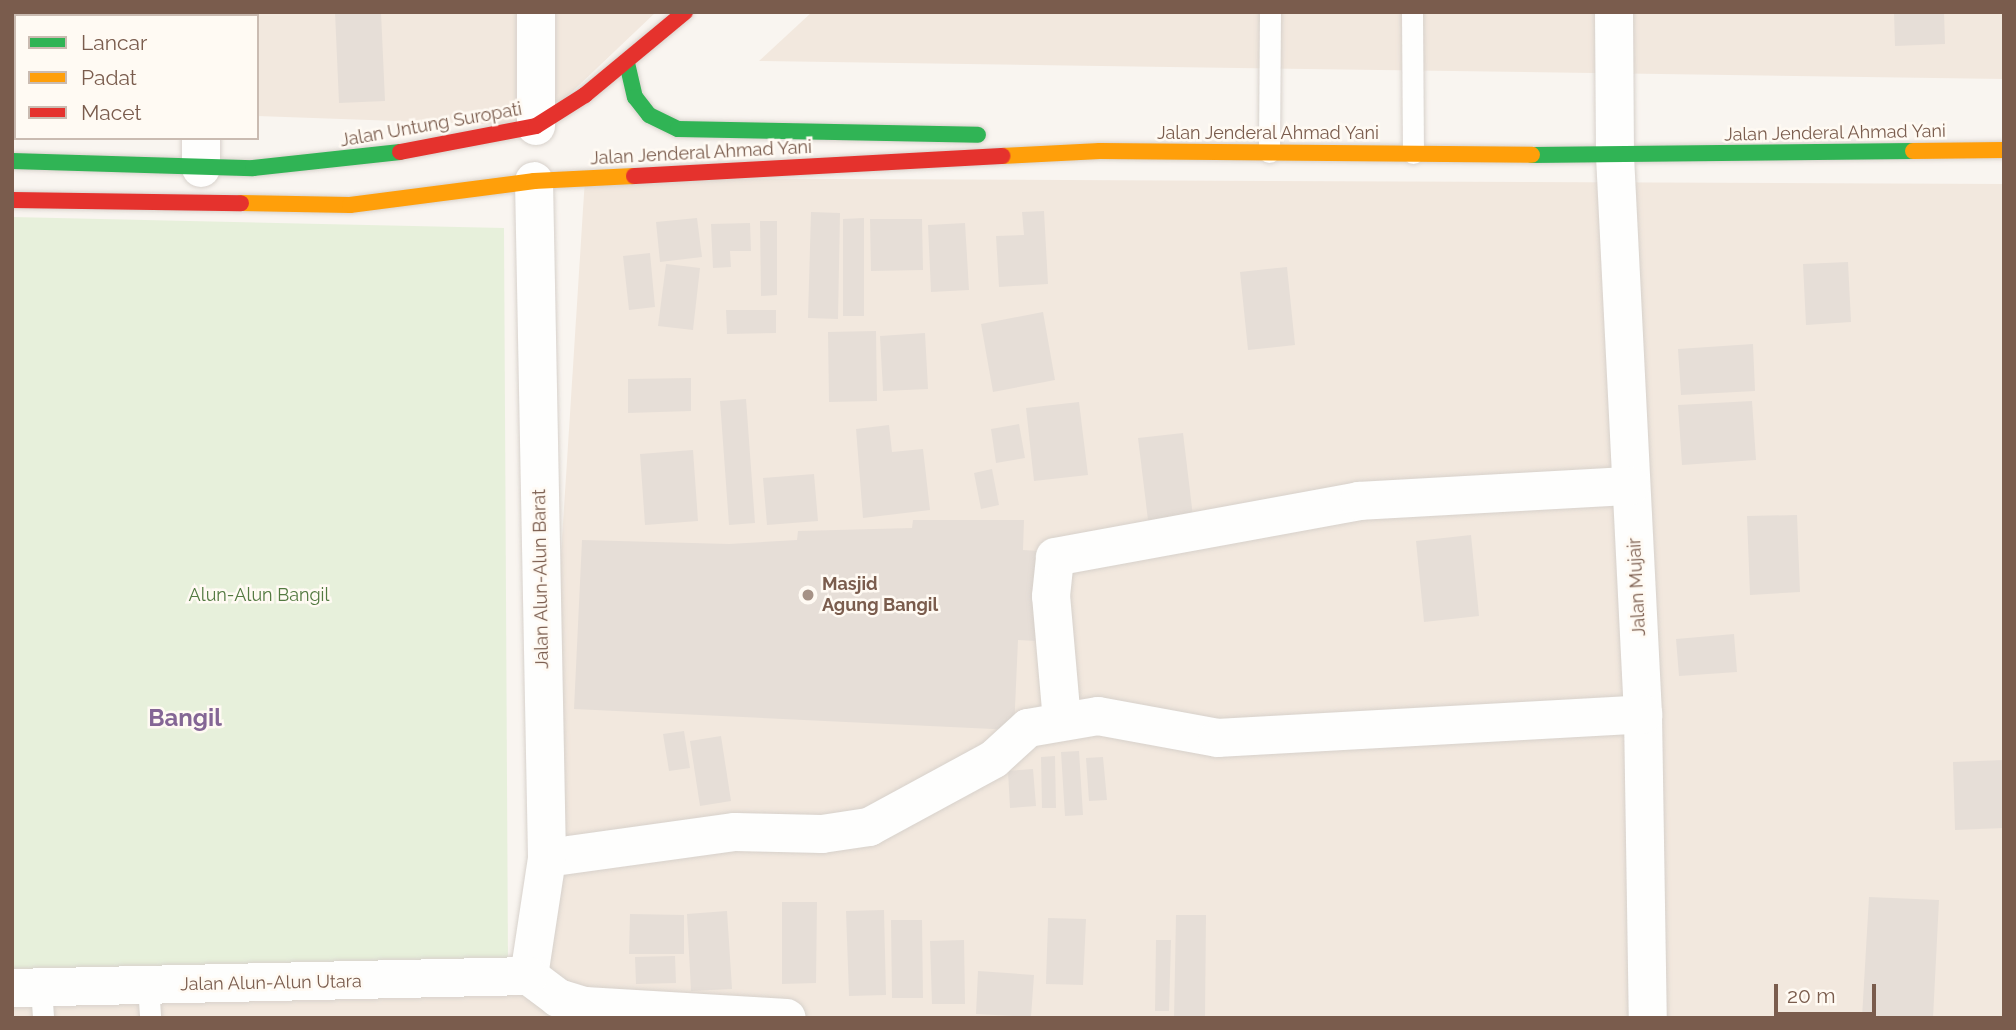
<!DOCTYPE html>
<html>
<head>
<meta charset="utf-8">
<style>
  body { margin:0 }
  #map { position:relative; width:2016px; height:1030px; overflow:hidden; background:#f9f5f0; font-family:Raleway,sans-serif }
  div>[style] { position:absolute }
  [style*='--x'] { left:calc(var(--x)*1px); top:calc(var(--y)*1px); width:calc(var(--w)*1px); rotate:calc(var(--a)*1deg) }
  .residential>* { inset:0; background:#f2e8de }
  .green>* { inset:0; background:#e7f0db }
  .building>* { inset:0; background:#e6ded7 }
  .roads { filter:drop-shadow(0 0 2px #d7d1cb) drop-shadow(0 0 2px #d7d1cb) }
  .lane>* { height:21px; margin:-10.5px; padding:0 10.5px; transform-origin:10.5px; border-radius:10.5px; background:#fefefd }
  .street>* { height:38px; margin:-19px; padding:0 19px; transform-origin:19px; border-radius:19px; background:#fefefd }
  .fast>* { height:16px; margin:-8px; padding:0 8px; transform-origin:8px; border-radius:8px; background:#30b455 }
  .slow>* { height:16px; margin:-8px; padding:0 8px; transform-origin:8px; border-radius:8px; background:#ff9f0a }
  .jam>* { height:16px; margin:-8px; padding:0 8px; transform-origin:8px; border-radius:8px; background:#e5322d }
  .dots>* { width:19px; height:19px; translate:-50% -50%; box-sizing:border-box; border:4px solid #fffaf3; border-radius:50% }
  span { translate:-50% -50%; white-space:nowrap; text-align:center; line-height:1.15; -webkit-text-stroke:5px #fffaf3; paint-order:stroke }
  .street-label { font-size:18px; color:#7a5c4d }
  .poi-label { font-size:18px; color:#7a5c4d; font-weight:700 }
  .left { translate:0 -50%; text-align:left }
  .park-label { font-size:18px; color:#537a41 }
  .district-label { font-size:24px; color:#846695; font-weight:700 }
  .frame { position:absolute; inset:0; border:14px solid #7a5c4d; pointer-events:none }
  .legend { position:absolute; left:14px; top:14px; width:245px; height:126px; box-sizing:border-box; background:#fffaf3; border:2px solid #cabbb1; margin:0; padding:9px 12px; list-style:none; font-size:21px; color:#7a5c4d }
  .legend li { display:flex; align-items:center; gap:14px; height:35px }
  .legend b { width:35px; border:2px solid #cabbb1 }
  .scale { position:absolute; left:1774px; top:984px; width:102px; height:32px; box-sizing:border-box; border:4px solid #7a5c4d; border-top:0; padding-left:9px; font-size:21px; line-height:24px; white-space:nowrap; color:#7a5c4d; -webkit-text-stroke:5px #fffaf3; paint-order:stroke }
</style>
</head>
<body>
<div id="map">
  <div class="residential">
    <i style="clip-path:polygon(12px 12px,656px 12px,536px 126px,257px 116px,257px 16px,16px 16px,12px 106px)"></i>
    <i style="clip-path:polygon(812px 12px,2004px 12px,2004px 79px,759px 61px)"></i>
    <i style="clip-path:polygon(585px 178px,2004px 184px,2004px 1018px,562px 1018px,538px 917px)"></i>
    <i style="clip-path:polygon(543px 969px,556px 1018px,12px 1018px,12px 1004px)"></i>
  </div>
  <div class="green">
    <i style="clip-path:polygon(12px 217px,504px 228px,508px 963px,12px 974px)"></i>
  </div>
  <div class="building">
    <i style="clip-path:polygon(335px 12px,381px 12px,385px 101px,339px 103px)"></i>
    <i style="clip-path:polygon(1894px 12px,1944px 12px,1945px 44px,1895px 46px)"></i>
    <i style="clip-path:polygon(1044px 211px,1048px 284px,999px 287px,996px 236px,1024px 235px,1022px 212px)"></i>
    <i style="clip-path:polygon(811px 212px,840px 213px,838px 319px,808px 318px)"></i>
    <i style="clip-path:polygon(697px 218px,702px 257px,660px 262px,656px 222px)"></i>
    <i style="clip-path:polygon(864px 218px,864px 316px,843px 316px,843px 219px)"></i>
    <i style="clip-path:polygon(870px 219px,922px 219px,923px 270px,871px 271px)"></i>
    <i style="clip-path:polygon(760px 221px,777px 221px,777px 295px,761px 296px)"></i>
    <i style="clip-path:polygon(750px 223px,751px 251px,730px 251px,731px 267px,713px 268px,711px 224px)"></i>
    <i style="clip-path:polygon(965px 223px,969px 290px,931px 292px,928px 225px)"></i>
    <i style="clip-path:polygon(650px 253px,655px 307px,629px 310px,623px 256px)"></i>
    <i style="clip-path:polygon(1848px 262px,1851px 322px,1806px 325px,1803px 264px)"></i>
    <i style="clip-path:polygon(666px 264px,700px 268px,693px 330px,658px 326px)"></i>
    <i style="clip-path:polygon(1287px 267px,1295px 345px,1248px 350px,1240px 272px)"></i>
    <i style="clip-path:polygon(726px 310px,776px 310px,776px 333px,727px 334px)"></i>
    <i style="clip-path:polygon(1043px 312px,1055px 380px,993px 392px,981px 324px)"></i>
    <i style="clip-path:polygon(876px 331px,877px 401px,829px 402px,828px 332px)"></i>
    <i style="clip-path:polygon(925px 333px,928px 389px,883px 391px,880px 336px)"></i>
    <i style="clip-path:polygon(1753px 344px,1755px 391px,1681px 395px,1678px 349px)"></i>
    <i style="clip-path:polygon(691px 378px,691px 411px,628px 413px,628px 379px)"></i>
    <i style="clip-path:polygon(746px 399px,755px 523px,729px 525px,720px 401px)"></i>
    <i style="clip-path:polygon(1752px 401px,1756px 460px,1682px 465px,1678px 405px)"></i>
    <i style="clip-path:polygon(1079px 402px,1088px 475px,1034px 481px,1026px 408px)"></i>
    <i style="clip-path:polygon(1019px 424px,1025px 458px,996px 463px,991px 429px)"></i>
    <i style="clip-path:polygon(889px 425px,892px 452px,923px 449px,930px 510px,863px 518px,856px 429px)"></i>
    <i style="clip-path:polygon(1183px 433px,1193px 516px,1148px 520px,1138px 438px)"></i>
    <i style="clip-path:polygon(693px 450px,698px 521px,645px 525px,640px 454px)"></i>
    <i style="clip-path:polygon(992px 469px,999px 505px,981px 509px,974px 473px)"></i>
    <i style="clip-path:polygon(814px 474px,818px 521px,767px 525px,763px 478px)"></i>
    <i style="clip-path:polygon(1797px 515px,1800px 592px,1750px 595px,1747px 516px)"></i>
    <i style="clip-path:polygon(913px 520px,1024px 520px,1023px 550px,1039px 551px,1036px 641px,1018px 640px,1014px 730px,574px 709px,582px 540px,729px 544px,797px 540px,798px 531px,912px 528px)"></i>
    <i style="clip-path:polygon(1471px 535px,1479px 616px,1424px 622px,1416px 541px)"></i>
    <i style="clip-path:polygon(1734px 634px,1737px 672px,1679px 676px,1676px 639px)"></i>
    <i style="clip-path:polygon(684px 731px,690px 768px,669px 771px,663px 734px)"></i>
    <i style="clip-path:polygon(721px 736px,731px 801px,700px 806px,690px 741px)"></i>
    <i style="clip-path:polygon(1079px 751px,1083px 815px,1065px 816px,1061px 752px)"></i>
    <i style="clip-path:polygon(1055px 756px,1056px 808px,1042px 808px,1041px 757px)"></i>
    <i style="clip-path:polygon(1103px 757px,1107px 800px,1089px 801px,1086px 758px)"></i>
    <i style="clip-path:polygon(2004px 760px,2004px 828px,1955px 830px,1953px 762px)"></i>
    <i style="clip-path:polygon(1033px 769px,1036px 806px,1010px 808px,1008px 771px)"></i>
    <i style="clip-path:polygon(1869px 897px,1939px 900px,1933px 1018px,1862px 1018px)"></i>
    <i style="clip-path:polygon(782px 902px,817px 902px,816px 983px,782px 984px)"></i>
    <i style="clip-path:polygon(884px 910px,886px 995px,849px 996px,846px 911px)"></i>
    <i style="clip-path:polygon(727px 911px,732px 989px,691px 991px,687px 914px)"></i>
    <i style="clip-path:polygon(630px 914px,684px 915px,684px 954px,629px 954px)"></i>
    <i style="clip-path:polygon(1176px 915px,1206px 915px,1205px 1018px,1174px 1018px)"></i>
    <i style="clip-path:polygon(1048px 918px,1086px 919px,1083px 985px,1046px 984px)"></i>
    <i style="clip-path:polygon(891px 920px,922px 920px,923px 998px,892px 998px)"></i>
    <i style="clip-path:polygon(964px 940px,965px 1004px,932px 1004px,930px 941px)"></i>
    <i style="clip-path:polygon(1156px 940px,1171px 940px,1169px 1011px,1155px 1011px)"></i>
    <i style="clip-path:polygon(675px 956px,676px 983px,636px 984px,635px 957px)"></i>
    <i style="clip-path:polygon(978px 971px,1034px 975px,1031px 1017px,976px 1014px)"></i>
  </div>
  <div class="roads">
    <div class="lane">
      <i style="--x:1412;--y:12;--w:141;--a:89.6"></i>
      <i style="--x:1269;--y:152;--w:140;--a:-89.6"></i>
      <i style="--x:148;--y:986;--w:32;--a:86"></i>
      <i style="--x:41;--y:988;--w:30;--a:86"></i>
    </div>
    <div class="street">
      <i style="--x:536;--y:12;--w:114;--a:90"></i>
      <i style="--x:1614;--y:12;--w:144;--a:89.6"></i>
      <i style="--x:1615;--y:156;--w:559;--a:87.13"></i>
      <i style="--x:1643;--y:714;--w:304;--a:89.1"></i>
      <i style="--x:212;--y:16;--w:4;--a:-76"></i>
      <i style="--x:12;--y:82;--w:4;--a:0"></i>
      <i style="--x:201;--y:138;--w:30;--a:90"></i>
      <i style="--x:1062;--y:721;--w:125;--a:-95"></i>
      <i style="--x:1051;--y:596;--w:39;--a:-84"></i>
      <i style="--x:1055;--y:557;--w:309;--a:-10.4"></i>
      <i style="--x:1359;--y:501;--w:272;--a:-3.2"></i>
      <i style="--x:547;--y:858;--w:190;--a:-7.9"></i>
      <i style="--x:735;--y:832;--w:87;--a:1.3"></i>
      <i style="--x:822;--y:834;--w:48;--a:-8.5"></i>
      <i style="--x:869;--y:827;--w:142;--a:-28.5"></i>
      <i style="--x:994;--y:759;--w:46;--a:-42.4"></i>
      <i style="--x:1028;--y:728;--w:71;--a:-9.7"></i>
      <i style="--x:1098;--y:716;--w:122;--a:10.4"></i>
      <i style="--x:1218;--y:738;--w:426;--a:-3.2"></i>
      <i style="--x:529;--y:976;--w:119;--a:-81.3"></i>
      <i style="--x:547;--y:858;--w:677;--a:-91.1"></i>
      <i style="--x:529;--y:976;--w:36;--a:37"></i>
      <i style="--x:558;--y:998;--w:28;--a:17"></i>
      <i style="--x:585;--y:1006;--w:12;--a:85"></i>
      <i style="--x:12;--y:988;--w:517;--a:-1.33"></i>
      <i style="--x:585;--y:1006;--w:202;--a:3.4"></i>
    </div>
    <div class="fast">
      <i style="--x:627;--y:63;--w:35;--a:77"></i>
      <i style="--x:635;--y:97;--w:23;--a:52"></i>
      <i style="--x:649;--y:115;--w:32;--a:26"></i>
      <i style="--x:678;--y:129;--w:300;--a:1.1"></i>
      <i style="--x:1532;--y:155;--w:381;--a:-0.6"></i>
      <i style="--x:12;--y:161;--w:241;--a:1.7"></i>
      <i style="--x:253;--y:168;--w:148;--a:-6.2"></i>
    </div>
    <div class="slow">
      <i style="--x:1913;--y:151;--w:91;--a:-0.6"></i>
      <i style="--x:1002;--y:156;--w:98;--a:-2.9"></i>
      <i style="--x:1100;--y:151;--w:432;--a:0.5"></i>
      <i style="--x:241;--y:203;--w:109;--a:1.1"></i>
      <i style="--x:350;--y:205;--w:186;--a:-7.4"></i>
      <i style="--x:534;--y:181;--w:100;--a:-2.9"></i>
    </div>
    <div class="jam">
      <i style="--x:400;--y:152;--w:138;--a:-10.8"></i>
      <i style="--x:536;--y:126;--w:58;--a:-32.3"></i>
      <i style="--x:585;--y:95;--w:130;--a:-39.7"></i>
      <i style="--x:634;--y:176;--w:369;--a:-3.1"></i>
      <i style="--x:12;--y:200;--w:229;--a:0.8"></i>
    </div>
  </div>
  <div class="dots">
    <i style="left:808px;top:595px;background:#a69286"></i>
  </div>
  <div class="street-label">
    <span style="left:431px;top:125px;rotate:-10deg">Jalan Untung Suropati</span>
    <span style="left:1268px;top:133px">Jalan Jenderal Ahmad Yani</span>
    <span style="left:1835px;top:133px;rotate:-1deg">Jalan Jenderal Ahmad Yani</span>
    <span style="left:701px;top:153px;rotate:-3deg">Jalan Jenderal Ahmad Yani</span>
    <span style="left:541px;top:579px;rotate:-91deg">Jalan Alun-Alun Barat</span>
    <span style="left:1637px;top:587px;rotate:-93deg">Jalan Mujair</span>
    <span style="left:271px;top:983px;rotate:-1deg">Jalan Alun-Alun Utara</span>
  </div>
  <div class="poi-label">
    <span class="left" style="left:822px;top:595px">Masjid<br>Agung Bangil</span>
  </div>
  <div class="park-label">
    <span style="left:259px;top:595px">Alun-Alun Bangil</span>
  </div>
  <div class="district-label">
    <span style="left:185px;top:718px">Bangil</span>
  </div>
  <div class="frame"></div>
  <ul class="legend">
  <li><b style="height:9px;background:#30b455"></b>Lancar</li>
  <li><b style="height:9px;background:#ff9f0a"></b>Padat</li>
  <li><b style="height:9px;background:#e5322d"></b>Macet</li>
  </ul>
  <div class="scale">20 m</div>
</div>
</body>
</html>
